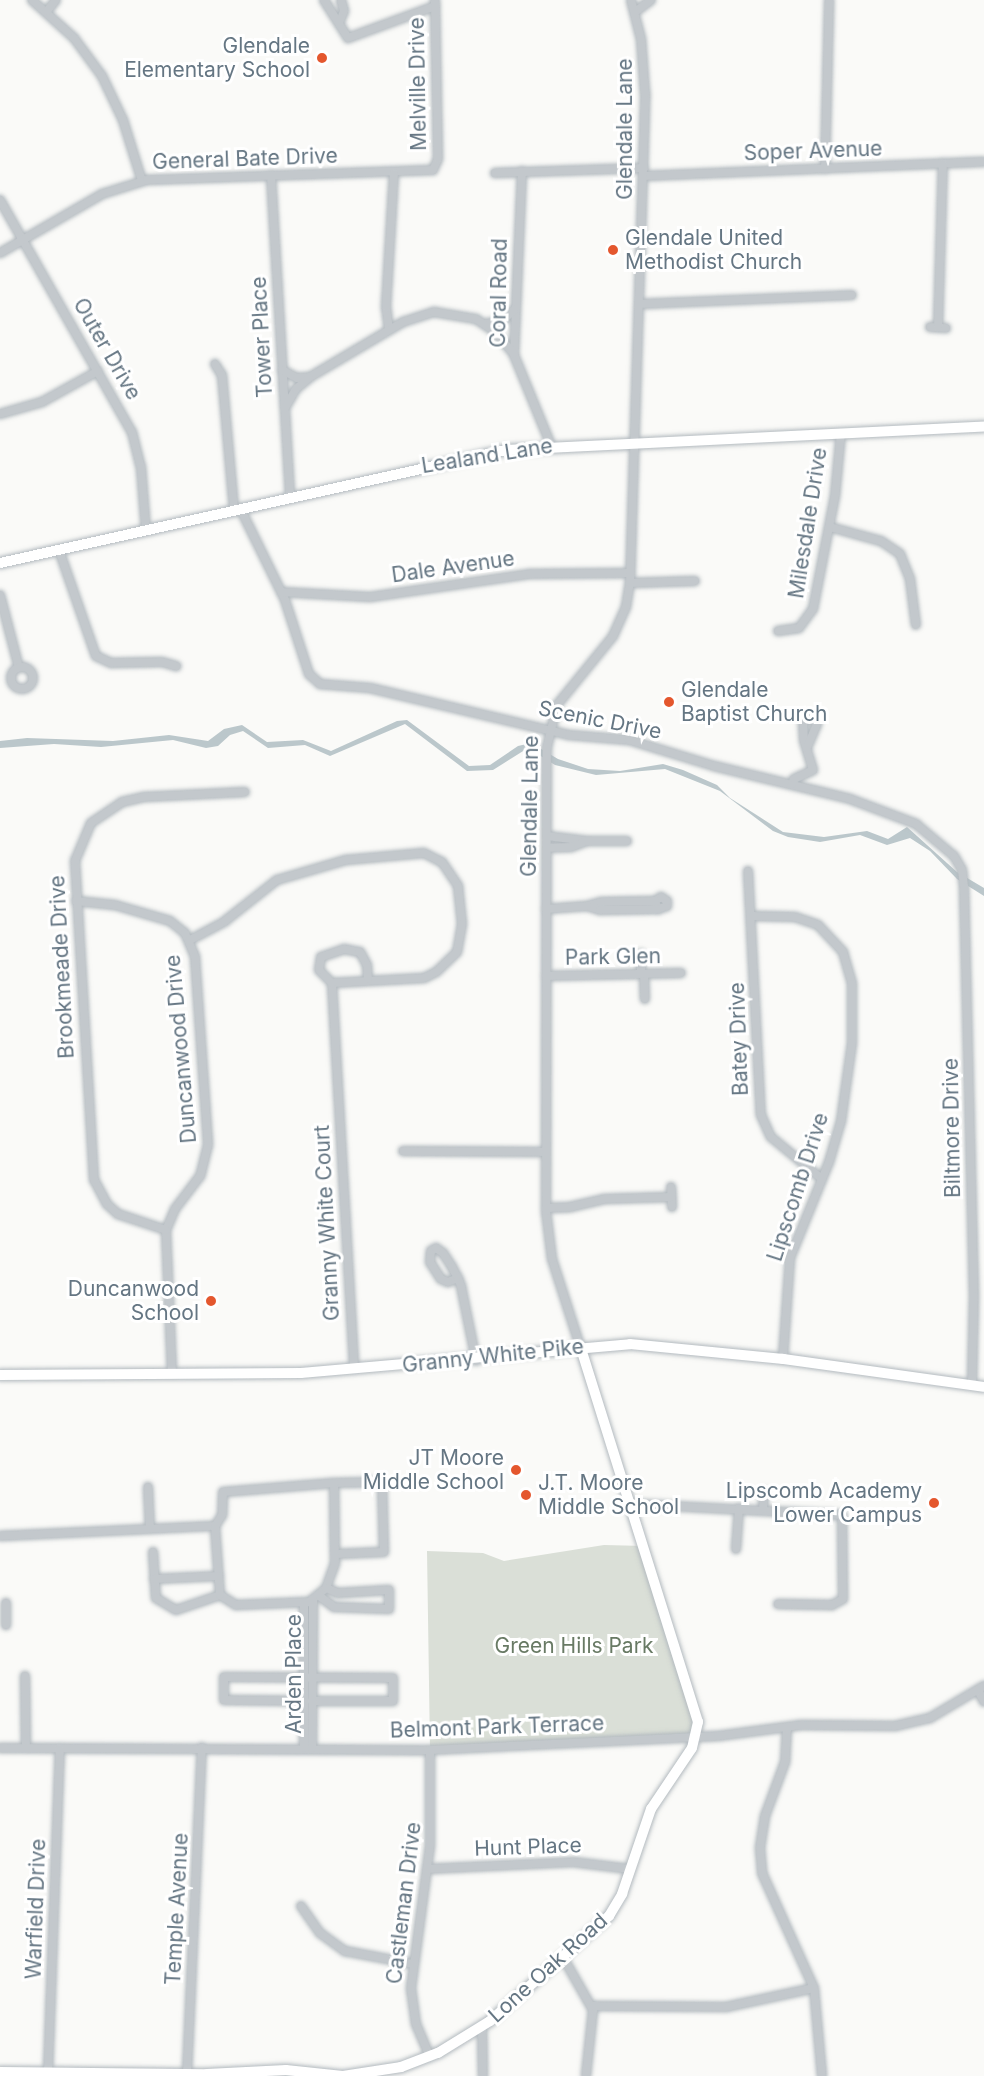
<!DOCTYPE html>
<html>
<head>
<meta charset="utf-8">
<style>
  body { margin:0 }
  #map { position:relative; width:984px; height:2076px; overflow:hidden; background:#fafaf8; font-family:Inter,sans-serif }
  div>[style] { position:absolute }
  [style*='--x'] { left:calc(var(--x)*1px); top:calc(var(--y)*1px); width:calc(var(--w)*1px); rotate:calc(var(--a)*1deg) }
  .green>* { inset:0; background:#dadfd7 }
  .water>* { inset:0; background:#bbc7cb }
  .roads { filter:drop-shadow(0 0 2px #b3babf) drop-shadow(0 0 2px #b3babf) }
  .street>* { height:8px; margin:-4px; padding:0 4px; transform-origin:4px; border-radius:4px; background:#c3c8cc }
  .street>.ring { margin:-4px; padding:0; box-sizing:content-box; background:none; border:8px solid #c3c8cc; border-radius:50% }
  .secondary>* { height:10px; margin:-5px; padding:0 5px; transform-origin:5px; border-radius:5px; background:#fff }
  .dots>* { width:16px; height:16px; translate:-50% -50%; box-sizing:border-box; border:3px solid #fff; border-radius:50% }
  span { translate:-50% -50%; white-space:nowrap; text-align:center; line-height:1.15; -webkit-text-stroke:6px #fff; paint-order:stroke }
  .poi-label { font-size:21px; color:#657683 }
  .right { translate:-100% -50%; text-align:right }
  .left { translate:0 -50%; text-align:left }
  .street-label { font-size:21px; color:#657683 }
  .park-label { font-size:21px; color:#687a64 }
</style>
</head>
<body>
<div id="map">
  <div class="green">
    <i style="clip-path:polygon(604px 1545px,645px 1546px,697px 1737px,430px 1750px,427px 1551px,483px 1553px,504px 1561px)"></i>
  </div>
  <div class="water">
    <i style="clip-path:polygon(407px 720px,469px 766px,490px 765px,518px 746px,531px 743px,558px 759px,588px 769px,620px 771px,663px 764px,683px 770px,717px 785px,730px 798px,783px 832px,824px 837px,867px 831px,888px 839px,907px 827px,957px 872px,984px 888px,984px 896px,957px 879px,930px 851px,910px 838px,887px 845px,860px 835px,820px 842px,788px 837px,773px 831px,720px 791px,665px 769px,596px 775px,555px 765px,528px 748px,493px 770px,467px 771px,405px 724px,330px 756px,305px 745px,268px 748px,243px 731px,230px 735px,218px 746px,206px 748px,173px 740px,101px 747px,54px 744px,0 748px,0 741px,27px 738px,113px 741px,169px 735px,208px 741px,224px 729px,242px 725px,267px 742px,303px 740px,331px 751px,397px 721px)"></i>
  </div>
  <div class="roads">
    <div class="street">
      <i style="--x:32;--y:0;--w:57;--a:42.1"></i>
      <i style="--x:74;--y:38;--w:47;--a:53.6"></i>
      <i style="--x:102;--y:76;--w:49;--a:64.5"></i>
      <i style="--x:123;--y:120;--w:64;--a:72.7"></i>
      <i style="--x:324;--y:0;--w:45;--a:57.7"></i>
      <i style="--x:348;--y:38;--w:93;--a:-20.2"></i>
      <i style="--x:47;--y:11;--w:14;--a:-51"></i>
      <i style="--x:635;--y:12;--w:20;--a:-37"></i>
      <i style="--x:339;--y:23;--w:13;--a:-67"></i>
      <i style="--x:344;--y:11;--w:11;--a:-105"></i>
      <i style="--x:825;--y:169;--w:169;--a:-88.6"></i>
      <i style="--x:522;--y:171;--w:184;--a:92.5"></i>
      <i style="--x:514;--y:355;--w:97;--a:67.7"></i>
      <i style="--x:495;--y:173;--w:149;--a:-1.9"></i>
      <i style="--x:271;--y:175;--w:322;--a:86.6"></i>
      <i style="--x:644;--y:176;--w:340;--a:-2.4"></i>
      <i style="--x:0;--y:200;--w:267;--a:60.4"></i>
      <i style="--x:132;--y:432;--w:36;--a:76"></i>
      <i style="--x:141;--y:467;--w:63;--a:85.5"></i>
      <i style="--x:0;--y:253;--w:118;--a:-30"></i>
      <i style="--x:102;--y:194;--w:47;--a:-17.3"></i>
      <i style="--x:147;--y:180;--w:286;--a:-2"></i>
      <i style="--x:433;--y:170;--w:12;--a:-66"></i>
      <i style="--x:438;--y:159;--w:159;--a:-91.1"></i>
      <i style="--x:640;--y:304;--w:212;--a:-2.4"></i>
      <i style="--x:485;--y:324;--w:17;--a:-10"></i>
      <i style="--x:502;--y:321;--w:16;--a:-43"></i>
      <i style="--x:930;--y:327;--w:16;--a:4"></i>
      <i style="--x:938;--y:327;--w:164;--a:-88.3"></i>
      <i style="--x:389;--y:330;--w:23;--a:-97"></i>
      <i style="--x:386;--y:307;--w:134;--a:-86.6"></i>
      <i style="--x:215;--y:364;--w:13;--a:58"></i>
      <i style="--x:222;--y:375;--w:135;--a:84.9"></i>
      <i style="--x:282;--y:370;--w:17;--a:28"></i>
      <i style="--x:297;--y:378;--w:13;--a:-4"></i>
      <i style="--x:310;--y:377;--w:108;--a:-30.6"></i>
      <i style="--x:403;--y:322;--w:33;--a:-18"></i>
      <i style="--x:434;--y:312;--w:43;--a:9.5"></i>
      <i style="--x:476;--y:319;--w:22;--a:34"></i>
      <i style="--x:494;--y:331;--w:29;--a:49"></i>
      <i style="--x:285;--y:408;--w:22;--a:-60"></i>
      <i style="--x:296;--y:389;--w:17;--a:-40"></i>
      <i style="--x:0;--y:414;--w:44;--a:-15.9"></i>
      <i style="--x:42;--y:402;--w:64;--a:-29"></i>
      <i style="--x:240;--y:508;--w:102;--a:63.9"></i>
      <i style="--x:285;--y:600;--w:78;--a:72"></i>
      <i style="--x:309;--y:674;--w:15;--a:42"></i>
      <i style="--x:320;--y:684;--w:50;--a:4.6"></i>
      <i style="--x:370;--y:688;--w:204;--a:13.3"></i>
      <i style="--x:569;--y:735;--w:60;--a:4.8"></i>
      <i style="--x:629;--y:740;--w:89;--a:17"></i>
      <i style="--x:714;--y:766;--w:140;--a:13.6"></i>
      <i style="--x:850;--y:799;--w:71;--a:20.7"></i>
      <i style="--x:916;--y:824;--w:50;--a:40.1"></i>
      <i style="--x:954;--y:856;--w:16;--a:60"></i>
      <i style="--x:962;--y:870;--w:17;--a:83"></i>
      <i style="--x:964;--y:887;--w:409;--a:88.6"></i>
      <i style="--x:974;--y:1296;--w:89;--a:91.3"></i>
      <i style="--x:830;--y:527;--w:53;--a:15.4"></i>
      <i style="--x:881;--y:541;--w:23;--a:34"></i>
      <i style="--x:900;--y:554;--w:27;--a:68"></i>
      <i style="--x:910;--y:579;--w:46;--a:82.6"></i>
      <i style="--x:59;--y:550;--w:112;--a:70.8"></i>
      <i style="--x:96;--y:656;--w:17;--a:25"></i>
      <i style="--x:111;--y:663;--w:51;--a:-1.1"></i>
      <i style="--x:162;--y:662;--w:15;--a:16"></i>
      <i style="--x:630;--y:583;--w:65;--a:-1.8"></i>
      <i style="--x:281;--y:592;--w:89;--a:3.2"></i>
      <i style="--x:370;--y:597;--w:162;--a:-8.2"></i>
      <i style="--x:530;--y:574;--w:100;--a:-0.6"></i>
      <i style="--x:0;--y:595;--w:75;--a:75.4"></i>
      <i style="--x:778;--y:631;--w:21;--a:-8"></i>
      <i style="--x:799;--y:628;--w:24;--a:-54"></i>
      <i style="--x:813;--y:609;--w:115;--a:-79"></i>
      <i style="--x:835;--y:496;--w:63;--a:-84.6"></i>
      <i class="ring" style="left:11px;top:667px;width:14px;height:14px"></i>
      <i style="--x:792;--y:784;--w:5;--a:-68"></i>
      <i style="--x:794;--y:779;--w:21;--a:-25"></i>
      <i style="--x:813;--y:770;--w:31;--a:-107"></i>
      <i style="--x:804;--y:740;--w:18;--a:-93"></i>
      <i style="--x:803;--y:722;--w:11;--a:-27"></i>
      <i style="--x:813;--y:717;--w:8;--a:60"></i>
      <i style="--x:817;--y:724;--w:26;--a:113"></i>
      <i style="--x:547;--y:836;--w:40;--a:7.1"></i>
      <i style="--x:587;--y:841;--w:17;--a:159"></i>
      <i style="--x:571;--y:847;--w:24;--a:178"></i>
      <i style="--x:587;--y:841;--w:40;--a:0"></i>
      <i style="--x:748;--y:871;--w:244;--a:87"></i>
      <i style="--x:761;--y:1115;--w:24;--a:66"></i>
      <i style="--x:771;--y:1137;--w:66;--a:39.5"></i>
      <i style="--x:76;--y:901;--w:39;--a:6"></i>
      <i style="--x:115;--y:905;--w:57;--a:16.2"></i>
      <i style="--x:170;--y:921;--w:19;--a:39"></i>
      <i style="--x:185;--y:933;--w:26;--a:67"></i>
      <i style="--x:195;--y:957;--w:188;--a:86"></i>
      <i style="--x:208;--y:1145;--w:32;--a:104"></i>
      <i style="--x:200;--y:1176;--w:41;--a:127.1"></i>
      <i style="--x:175;--y:1209;--w:23;--a:113"></i>
      <i style="--x:166;--y:1230;--w:145;--a:87.6"></i>
      <i style="--x:655;--y:901;--w:9;--a:69"></i>
      <i style="--x:658;--y:909;--w:9;--a:-18"></i>
      <i style="--x:667;--y:906;--w:5;--a:-90"></i>
      <i style="--x:667;--y:901;--w:7;--a:-146"></i>
      <i style="--x:661;--y:897;--w:7;--a:146"></i>
      <i style="--x:655;--y:901;--w:54;--a:178.9"></i>
      <i style="--x:601;--y:902;--w:15;--a:164"></i>
      <i style="--x:587;--y:906;--w:14;--a:17"></i>
      <i style="--x:600;--y:910;--w:57;--a:-1"></i>
      <i style="--x:546;--y:909;--w:41;--a:-4.2"></i>
      <i style="--x:753;--y:916;--w:42;--a:1.4"></i>
      <i style="--x:795;--y:917;--w:24;--a:19"></i>
      <i style="--x:818;--y:925;--w:37;--a:47"></i>
      <i style="--x:843;--y:952;--w:33;--a:74"></i>
      <i style="--x:852;--y:984;--w:59;--a:90"></i>
      <i style="--x:852;--y:1043;--w:79;--a:98"></i>
      <i style="--x:841;--y:1121;--w:43;--a:106.3"></i>
      <i style="--x:829;--y:1162;--w:104;--a:112.1"></i>
      <i style="--x:790;--y:1258;--w:101;--a:94"></i>
      <i style="--x:190;--y:940;--w:40;--a:-28"></i>
      <i style="--x:225;--y:921;--w:66;--a:-38.3"></i>
      <i style="--x:277;--y:880;--w:72;--a:-16.2"></i>
      <i style="--x:346;--y:860;--w:78;--a:-5.1"></i>
      <i style="--x:424;--y:853;--w:20;--a:27"></i>
      <i style="--x:442;--y:862;--w:29;--a:56"></i>
      <i style="--x:458;--y:886;--w:38;--a:84"></i>
      <i style="--x:462;--y:924;--w:28;--a:100"></i>
      <i style="--x:457;--y:952;--w:29;--a:136"></i>
      <i style="--x:436;--y:972;--w:13;--a:153"></i>
      <i style="--x:424;--y:978;--w:92;--a:176.9"></i>
      <i style="--x:332;--y:983;--w:387;--a:86.7"></i>
      <i style="--x:641;--y:974;--w:20;--a:-90"></i>
      <i style="--x:644;--y:974;--w:25;--a:88"></i>
      <i style="--x:546;--y:976;--w:135;--a:-1.3"></i>
      <i style="--x:332;--y:983;--w:18;--a:-135"></i>
      <i style="--x:319;--y:970;--w:13;--a:-81"></i>
      <i style="--x:321;--y:957;--w:24;--a:-19"></i>
      <i style="--x:344;--y:949;--w:16;--a:11"></i>
      <i style="--x:360;--y:952;--w:15;--a:62"></i>
      <i style="--x:367;--y:965;--w:14;--a:86"></i>
      <i style="--x:403;--y:1151;--w:143;--a:0.4"></i>
      <i style="--x:671;--y:1187;--w:20;--a:87"></i>
      <i style="--x:546;--y:1208;--w:24;--a:-2"></i>
      <i style="--x:570;--y:1207;--w:35;--a:-13"></i>
      <i style="--x:604;--y:1199;--w:67;--a:-1.7"></i>
      <i style="--x:166;--y:1230;--w:51;--a:-161.6"></i>
      <i style="--x:118;--y:1214;--w:15;--a:-138"></i>
      <i style="--x:107;--y:1204;--w:27;--a:-118"></i>
      <i style="--x:94;--y:1180;--w:320;--a:-93.4"></i>
      <i style="--x:75;--y:861;--w:41;--a:-67.2"></i>
      <i style="--x:91;--y:823;--w:37;--a:-34"></i>
      <i style="--x:122;--y:802;--w:23;--a:-13"></i>
      <i style="--x:144;--y:797;--w:101;--a:-2.8"></i>
      <i style="--x:458;--y:1278;--w:11;--a:158"></i>
      <i style="--x:448;--y:1282;--w:8;--a:-157"></i>
      <i style="--x:441;--y:1279;--w:20;--a:-123"></i>
      <i style="--x:430;--y:1262;--w:11;--a:-85"></i>
      <i style="--x:431;--y:1251;--w:6;--a:-31"></i>
      <i style="--x:436;--y:1248;--w:9;--a:36"></i>
      <i style="--x:443;--y:1253;--w:17;--a:57"></i>
      <i style="--x:452;--y:1267;--w:4;--a:63"></i>
      <i style="--x:454;--y:1271;--w:8;--a:60"></i>
      <i style="--x:458;--y:1278;--w:9;--a:69"></i>
      <i style="--x:461;--y:1286;--w:76;--a:78.5"></i>
      <i style="--x:580;--y:1346;--w:91;--a:-107.8"></i>
      <i style="--x:552;--y:1259;--w:48;--a:-97.1"></i>
      <i style="--x:546;--y:1211;--w:464;--a:-89.9"></i>
      <i style="--x:547;--y:747;--w:43;--a:-76.6"></i>
      <i style="--x:557;--y:705;--w:89;--a:-50.9"></i>
      <i style="--x:613;--y:636;--w:32;--a:-66"></i>
      <i style="--x:626;--y:607;--w:24;--a:-81"></i>
      <i style="--x:630;--y:583;--w:490;--a:-88.2"></i>
      <i style="--x:645;--y:93;--w:54;--a:-94.2"></i>
      <i style="--x:641;--y:39;--w:40;--a:-104.4"></i>
      <i style="--x:334;--y:1483;--w:48;--a:-1.2"></i>
      <i style="--x:382;--y:1482;--w:70;--a:88.4"></i>
      <i style="--x:384;--y:1552;--w:48;--a:177.6"></i>
      <i style="--x:148;--y:1487;--w:42;--a:87.3"></i>
      <i style="--x:632;--y:1504;--w:210;--a:3"></i>
      <i style="--x:842;--y:1515;--w:84;--a:89.3"></i>
      <i style="--x:843;--y:1599;--w:13;--a:151"></i>
      <i style="--x:832;--y:1605;--w:54;--a:-178.9"></i>
      <i style="--x:763;--y:1509;--w:17;--a:-87"></i>
      <i style="--x:0;--y:1536;--w:215;--a:-2.7"></i>
      <i style="--x:736;--y:1549;--w:41;--a:-85.8"></i>
      <i style="--x:153;--y:1552;--w:46;--a:86.3"></i>
      <i style="--x:156;--y:1598;--w:23;--a:31"></i>
      <i style="--x:176;--y:1610;--w:46;--a:-18.8"></i>
      <i style="--x:220;--y:1595;--w:19;--a:32"></i>
      <i style="--x:236;--y:1605;--w:73;--a:-2.4"></i>
      <i style="--x:309;--y:1602;--w:22;--a:-39"></i>
      <i style="--x:326;--y:1588;--w:27;--a:-70"></i>
      <i style="--x:335;--y:1563;--w:80;--a:-90.7"></i>
      <i style="--x:334;--y:1483;--w:111;--a:175.4"></i>
      <i style="--x:223;--y:1492;--w:23;--a:92"></i>
      <i style="--x:222;--y:1515;--w:13;--a:122"></i>
      <i style="--x:215;--y:1526;--w:69;--a:85.9"></i>
      <i style="--x:154;--y:1579;--w:65;--a:-2.6"></i>
      <i style="--x:318;--y:1595;--w:20;--a:37"></i>
      <i style="--x:334;--y:1607;--w:55;--a:2.1"></i>
      <i style="--x:389;--y:1609;--w:19;--a:-90"></i>
      <i style="--x:389;--y:1590;--w:51;--a:176.6"></i>
      <i style="--x:338;--y:1593;--w:13;--a:-157"></i>
      <i style="--x:6;--y:1603;--w:22;--a:90"></i>
      <i style="--x:25;--y:1676;--w:72;--a:89.2"></i>
      <i style="--x:978;--y:1690;--w:13;--a:63"></i>
      <i style="--x:304;--y:1701;--w:80;--a:-179.3"></i>
      <i style="--x:224;--y:1700;--w:23;--a:-90"></i>
      <i style="--x:224;--y:1677;--w:169;--a:0.3"></i>
      <i style="--x:393;--y:1678;--w:23;--a:90"></i>
      <i style="--x:393;--y:1701;--w:81;--a:180"></i>
      <i style="--x:787;--y:1727;--w:35;--a:93"></i>
      <i style="--x:785;--y:1762;--w:58;--a:110.3"></i>
      <i style="--x:765;--y:1816;--w:32;--a:99"></i>
      <i style="--x:760;--y:1848;--w:25;--a:85"></i>
      <i style="--x:762;--y:1873;--w:126;--a:65.7"></i>
      <i style="--x:814;--y:1988;--w:88;--a:84.8"></i>
      <i style="--x:0;--y:1748;--w:430;--a:0.3"></i>
      <i style="--x:430;--y:1750;--w:288;--a:-2.8"></i>
      <i style="--x:718;--y:1736;--w:84;--a:-7.5"></i>
      <i style="--x:801;--y:1725;--w:94;--a:0.6"></i>
      <i style="--x:895;--y:1726;--w:36;--a:-13"></i>
      <i style="--x:930;--y:1718;--w:63;--a:-30.7"></i>
      <i style="--x:304;--y:1748;--w:145;--a:-90"></i>
      <i style="--x:312;--y:1748;--w:149;--a:-89.6"></i>
      <i style="--x:427;--y:1869;--w:146;--a:-2.7"></i>
      <i style="--x:573;--y:1862;--w:57;--a:7"></i>
      <i style="--x:301;--y:1906;--w:33;--a:55"></i>
      <i style="--x:320;--y:1933;--w:31;--a:36"></i>
      <i style="--x:345;--y:1951;--w:69;--a:10.8"></i>
      <i style="--x:564;--y:1959;--w:59;--a:60.4"></i>
      <i style="--x:593;--y:2010;--w:66;--a:96.1"></i>
      <i style="--x:593;--y:2006;--w:133;--a:0.4"></i>
      <i style="--x:726;--y:2007;--w:90;--a:-12.2"></i>
      <i style="--x:482;--y:2026;--w:50;--a:88.9"></i>
      <i style="--x:430;--y:2057;--w:36;--a:-113"></i>
      <i style="--x:416;--y:2024;--w:36;--a:-98"></i>
      <i style="--x:411;--y:1988;--w:144;--a:-82.4"></i>
      <i style="--x:430;--y:1845;--w:95;--a:-90"></i>
      <i style="--x:48;--y:2072;--w:324;--a:-87.9"></i>
      <i style="--x:187;--y:2073;--w:326;--a:-87.4"></i>
    </div>
    <div class="secondary">
      <i style="--x:0;--y:563;--w:518;--a:-12.59"></i>
      <i style="--x:506;--y:450;--w:479;--a:-2.8"></i>
      <i style="--x:0;--y:1375;--w:301;--a:-0.4"></i>
      <i style="--x:301;--y:1373;--w:330;--a:-5"></i>
      <i style="--x:630;--y:1344;--w:154;--a:5.6"></i>
      <i style="--x:783;--y:1359;--w:203;--a:7.9"></i>
      <i style="--x:0;--y:2072;--w:207;--a:0.6"></i>
      <i style="--x:207;--y:2074;--w:79;--a:-2.9"></i>
      <i style="--x:286;--y:2070;--w:57;--a:6"></i>
      <i style="--x:343;--y:2076;--w:59;--a:-8.8"></i>
      <i style="--x:401;--y:2067;--w:40;--a:-21"></i>
      <i style="--x:438;--y:2053;--w:61;--a:-31.6"></i>
      <i style="--x:490;--y:2021;--w:159;--a:-41.4"></i>
      <i style="--x:609;--y:1916;--w:26;--a:-59"></i>
      <i style="--x:622;--y:1894;--w:90;--a:-71.2"></i>
      <i style="--x:651;--y:1809;--w:73;--a:-56.1"></i>
      <i style="--x:692;--y:1748;--w:27;--a:-77"></i>
      <i style="--x:698;--y:1722;--w:394;--a:-107.4"></i>
    </div>
  </div>
  <div class="dots">
    <i style="left:322px;top:58px;background:#e4572e"></i>
    <i style="left:613px;top:250px;background:#e4572e"></i>
    <i style="left:669px;top:702px;background:#e4572e"></i>
    <i style="left:211px;top:1301px;background:#e4572e"></i>
    <i style="left:516px;top:1470px;background:#e4572e"></i>
    <i style="left:526px;top:1495px;background:#e4572e"></i>
    <i style="left:934px;top:1503px;background:#e4572e"></i>
  </div>
  <div class="poi-label">
    <span class="right" style="left:310px;top:58px">Glendale<br>Elementary School</span>
    <span class="left" style="left:625px;top:250px">Glendale United<br>Methodist Church</span>
    <span class="left" style="left:681px;top:702px">Glendale<br>Baptist Church</span>
    <span class="right" style="left:199px;top:1301px">Duncanwood<br>School</span>
    <span class="right" style="left:504px;top:1470px">JT Moore<br>Middle School</span>
    <span class="left" style="left:538px;top:1495px">J.T. Moore<br>Middle School</span>
    <span class="right" style="left:922px;top:1503px">Lipscomb Academy<br>Lower Campus</span>
  </div>
  <div class="street-label">
    <span style="left:418px;top:84px;rotate:-91deg">Melville Drive</span>
    <span style="left:625px;top:129px;rotate:-90deg">Glendale Lane</span>
    <span style="left:813px;top:151px;rotate:-2deg">Soper Avenue</span>
    <span style="left:245px;top:159px;rotate:-2deg">General Bate Drive</span>
    <span style="left:499px;top:293px;rotate:-89deg">Coral Road</span>
    <span style="left:262px;top:337px;rotate:-93deg">Tower Place</span>
    <span style="left:107px;top:349px;rotate:60deg">Outer Drive</span>
    <span style="left:487px;top:456px;rotate:-9deg">Lealand Lane</span>
    <span style="left:808px;top:523px;rotate:-81deg">Milesdale Drive</span>
    <span style="left:453px;top:567px;rotate:-8deg">Dale Avenue</span>
    <span style="left:600px;top:720px;rotate:11deg">Scenic Drive</span>
    <span style="left:530px;top:806px;rotate:-89deg">Glendale Lane</span>
    <span style="left:613px;top:957px;rotate:-1deg">Park Glen</span>
    <span style="left:62px;top:967px;rotate:-93deg">Brookmeade Drive</span>
    <span style="left:739px;top:1039px;rotate:-92deg">Batey Drive</span>
    <span style="left:181px;top:1049px;rotate:-95deg">Duncanwood Drive</span>
    <span style="left:952px;top:1128px;rotate:-91deg">Biltmore Drive</span>
    <span style="left:798px;top:1187px;rotate:-72deg">Lipscomb Drive</span>
    <span style="left:327px;top:1223px;rotate:-93deg">Granny White Court</span>
    <span style="left:493px;top:1356px;rotate:-6deg">Granny White Pike</span>
    <span style="left:294px;top:1674px;rotate:-90deg">Arden Place</span>
    <span style="left:497px;top:1727px;rotate:-2deg">Belmont Park Terrace</span>
    <span style="left:528px;top:1847px;rotate:-2deg">Hunt Place</span>
    <span style="left:404px;top:1903px;rotate:-83deg">Castleman Drive</span>
    <span style="left:36px;top:1909px;rotate:-88deg">Warfield Drive</span>
    <span style="left:177px;top:1909px;rotate:-87deg">Temple Avenue</span>
    <span style="left:548px;top:1968px;rotate:-42deg">Lone Oak Road</span>
  </div>
  <div class="park-label">
    <span style="left:574px;top:1646px">Green Hills Park</span>
  </div>
</div>
</body>
</html>
